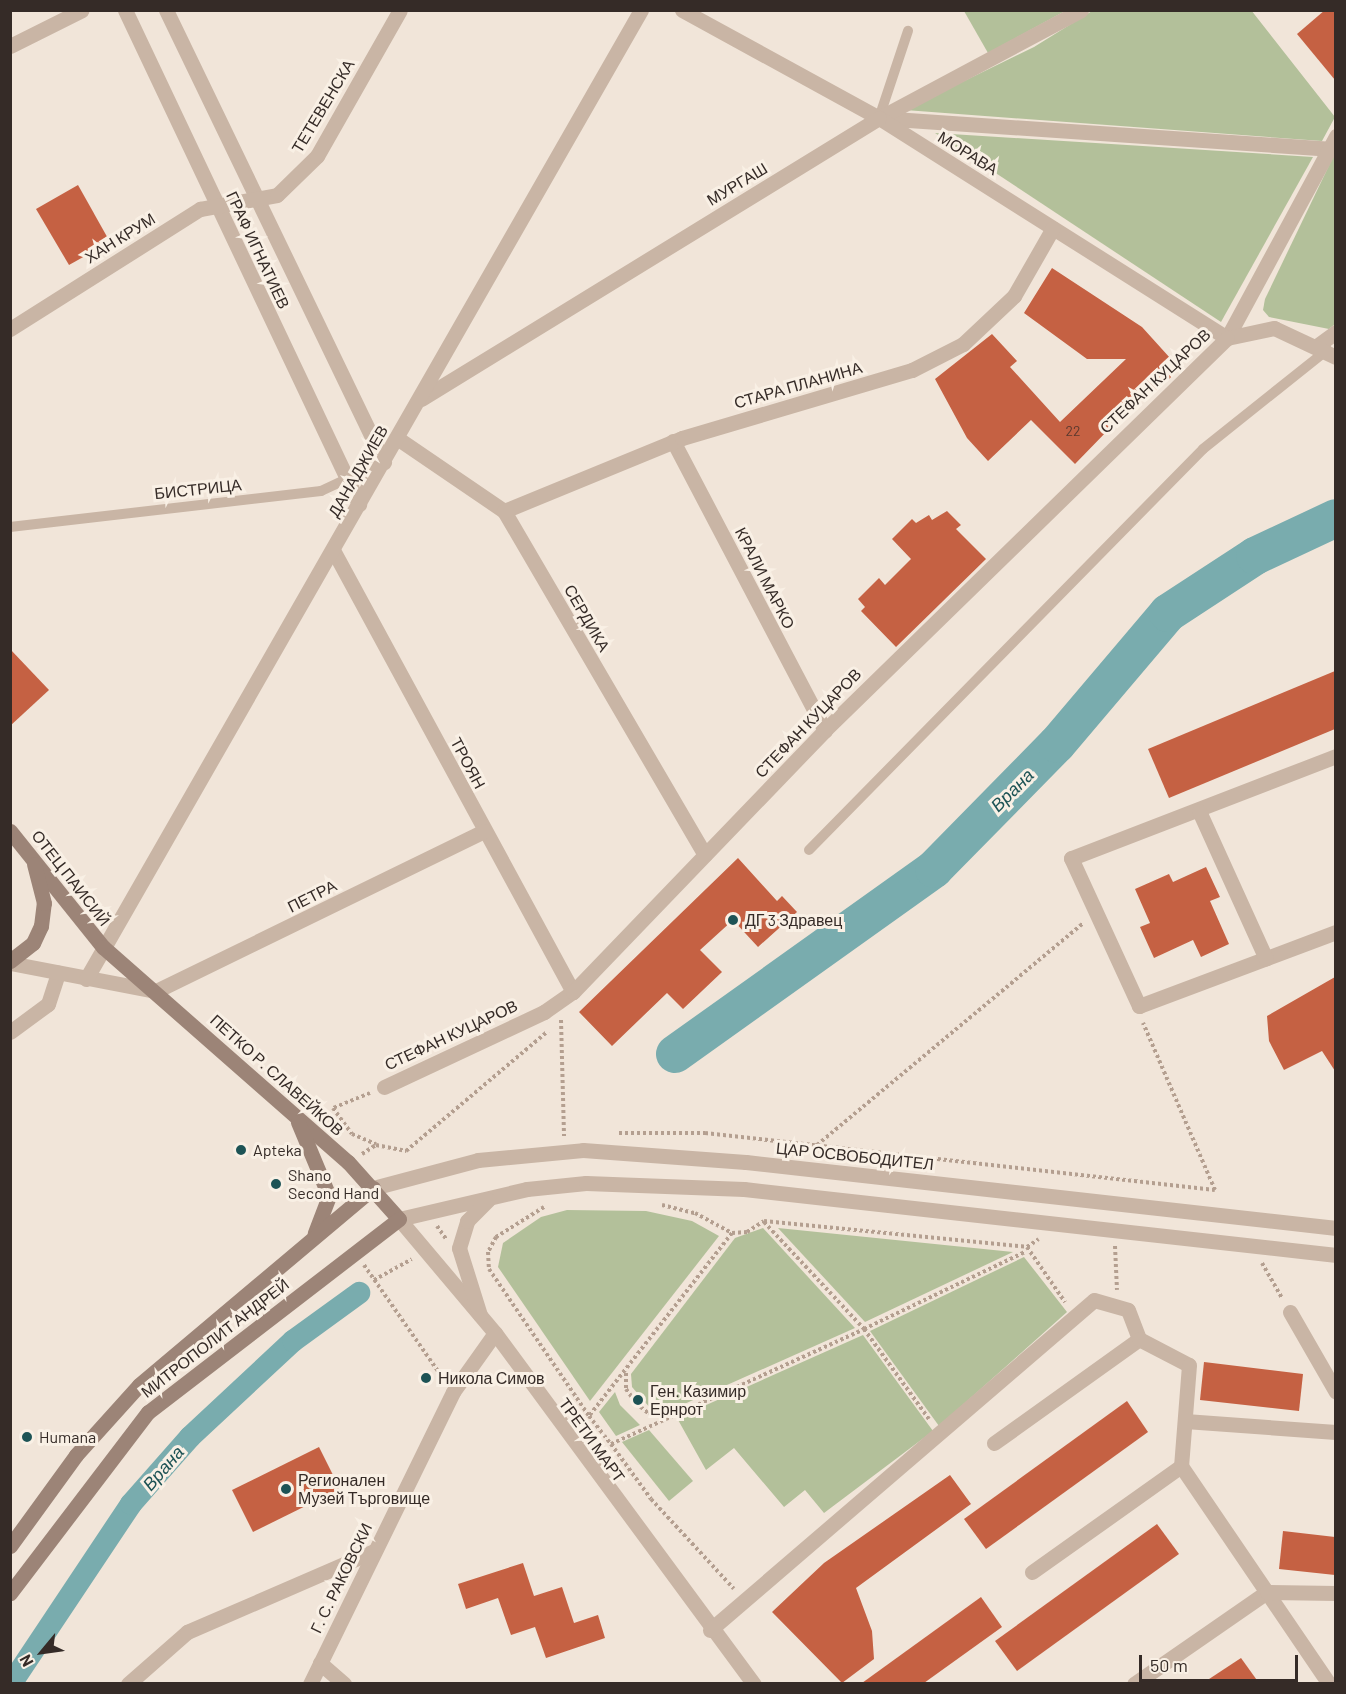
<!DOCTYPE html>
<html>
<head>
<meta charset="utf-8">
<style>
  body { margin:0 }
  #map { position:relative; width:1346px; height:1694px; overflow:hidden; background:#f1e5d9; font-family:Barlow,sans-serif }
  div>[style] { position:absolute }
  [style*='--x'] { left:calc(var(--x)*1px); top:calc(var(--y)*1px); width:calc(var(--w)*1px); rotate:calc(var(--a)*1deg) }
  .green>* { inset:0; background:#b3c09a }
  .canal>* { height:22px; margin:-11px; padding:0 11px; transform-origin:11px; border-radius:11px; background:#79acae }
  .river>* { height:38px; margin:-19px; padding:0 19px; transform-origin:19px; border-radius:19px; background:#79acae }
  .building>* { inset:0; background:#c56143 }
  .path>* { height:4px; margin-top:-2px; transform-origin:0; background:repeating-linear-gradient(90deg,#b49f90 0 3px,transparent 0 6px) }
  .service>* { height:10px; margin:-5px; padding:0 5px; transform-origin:5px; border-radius:5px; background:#c9b5a5 }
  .pedestrian>* { height:15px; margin:-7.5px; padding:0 7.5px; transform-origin:7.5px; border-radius:7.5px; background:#c9b5a5 }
  .minor>* { height:15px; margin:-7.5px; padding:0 7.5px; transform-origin:7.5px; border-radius:7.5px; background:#c9b5a5 }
  .tertiary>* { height:15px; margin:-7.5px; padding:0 7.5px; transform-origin:7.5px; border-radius:7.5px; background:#c9b5a5 }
  .secondary>* { height:15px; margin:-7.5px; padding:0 7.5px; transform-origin:7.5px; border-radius:7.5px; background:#9c8477 }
  .dots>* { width:16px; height:16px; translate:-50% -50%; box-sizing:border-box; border:3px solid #f9f0e5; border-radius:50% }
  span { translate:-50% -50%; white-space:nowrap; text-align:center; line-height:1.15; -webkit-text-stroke:6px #f9f0e5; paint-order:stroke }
  .number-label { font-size:14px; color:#59382e }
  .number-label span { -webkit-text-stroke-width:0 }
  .street-label { font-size:16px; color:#352b27 }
  .poi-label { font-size:16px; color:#352b27 }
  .left { translate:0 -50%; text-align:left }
  .water-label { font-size:18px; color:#1d5355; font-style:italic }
  .frame { position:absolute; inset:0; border:12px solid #352b27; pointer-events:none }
  .north { position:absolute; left:12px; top:1622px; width:60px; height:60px; -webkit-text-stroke:4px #f9f0e5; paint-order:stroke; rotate:241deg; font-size:16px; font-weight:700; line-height:24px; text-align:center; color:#352b27 }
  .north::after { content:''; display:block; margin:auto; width:21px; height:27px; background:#352b27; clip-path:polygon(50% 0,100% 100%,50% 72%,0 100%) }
  .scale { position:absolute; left:1139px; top:1655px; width:159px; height:27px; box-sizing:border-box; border:3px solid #352b27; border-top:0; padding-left:8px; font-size:18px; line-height:21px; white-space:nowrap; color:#352b27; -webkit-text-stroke:4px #f9f0e5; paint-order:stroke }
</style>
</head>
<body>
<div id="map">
  <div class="green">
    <i style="clip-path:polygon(1067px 10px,988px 53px,964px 11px)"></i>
    <i style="clip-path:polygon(1251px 10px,1335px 117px,1322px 141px,905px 110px,1034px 47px,1092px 11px)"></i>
    <i style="clip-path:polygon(935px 133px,1127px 145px,1313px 157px,1221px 322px)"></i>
    <i style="clip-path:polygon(1335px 153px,1335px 324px,1329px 329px,1269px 317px,1263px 310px,1265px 299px)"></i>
    <i style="clip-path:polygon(567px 1210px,646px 1211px,692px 1221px,719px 1236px,590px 1401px,498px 1267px,503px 1243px,541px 1217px)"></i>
    <i style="clip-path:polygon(763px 1228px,855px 1328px,673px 1409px,651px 1409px,632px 1387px,631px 1374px,735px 1238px)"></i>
    <i style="clip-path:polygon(778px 1228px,1013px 1252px,865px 1322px)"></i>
    <i style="clip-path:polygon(1024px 1257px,1067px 1312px,939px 1426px,870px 1331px)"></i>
    <i style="clip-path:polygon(863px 1335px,933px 1431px,824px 1513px,805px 1490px,784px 1507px,734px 1448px,706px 1470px,677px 1418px)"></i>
    <i style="clip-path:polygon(615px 1392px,620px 1405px,640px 1425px,616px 1436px,599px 1412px)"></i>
    <i style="clip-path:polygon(649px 1430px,693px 1481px,669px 1501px,622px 1442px)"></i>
  </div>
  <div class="canal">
    <i style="--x:11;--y:1684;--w:216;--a:-56.3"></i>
    <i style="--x:131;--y:1504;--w:89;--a:-48.6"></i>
    <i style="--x:190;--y:1437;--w:141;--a:-43"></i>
    <i style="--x:293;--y:1341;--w:82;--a:-36"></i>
  </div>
  <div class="river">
    <i style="--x:675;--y:1054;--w:318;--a:-35.5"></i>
    <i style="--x:934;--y:869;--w:175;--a:-45.5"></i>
    <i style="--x:1057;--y:744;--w:172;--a:-49.7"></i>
    <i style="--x:1168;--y:613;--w:104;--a:-33.2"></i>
    <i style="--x:1255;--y:556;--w:89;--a:-25.1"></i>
  </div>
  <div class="building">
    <i style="clip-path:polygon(1325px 10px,1335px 10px,1335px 80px,1297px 34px)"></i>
    <i style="clip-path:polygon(78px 185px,110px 242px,69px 265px,36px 209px)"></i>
    <i style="clip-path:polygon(1052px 268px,1142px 327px,1180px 369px,1150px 396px,1145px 392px,1075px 464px,1031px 420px,988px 461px,967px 438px,935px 379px,992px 334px,1017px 361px,1010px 367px,1060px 422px,1126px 359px,1087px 359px,1024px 313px)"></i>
    <i style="clip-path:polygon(947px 511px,961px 525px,956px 529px,986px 559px,896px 647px,861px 611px,865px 607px,858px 599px,879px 578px,885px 585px,911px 559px,892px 539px,912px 519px,916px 523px,929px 515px,932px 520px)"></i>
    <i style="clip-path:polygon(10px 649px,49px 690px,10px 726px)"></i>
    <i style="clip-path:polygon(1335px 671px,1335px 729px,1169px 798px,1148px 749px)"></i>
    <i style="clip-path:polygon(738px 858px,777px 901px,782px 896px,797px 912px,758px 947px,733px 920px,700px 950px,722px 972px,683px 1009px,667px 993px,612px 1046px,579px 1012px)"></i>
    <i style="clip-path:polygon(1206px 867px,1220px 897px,1210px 901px,1229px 944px,1201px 957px,1193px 940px,1154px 958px,1140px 927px,1150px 923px,1135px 889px,1169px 874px,1173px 882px)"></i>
    <i style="clip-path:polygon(1335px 977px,1335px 1071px,1322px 1051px,1284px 1070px,1269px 1041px,1267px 1016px)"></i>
    <i style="clip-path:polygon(1204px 1362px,1303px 1374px,1299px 1411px,1200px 1400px)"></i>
    <i style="clip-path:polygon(1127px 1401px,1148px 1432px,986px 1549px,964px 1519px)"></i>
    <i style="clip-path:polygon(319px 1447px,340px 1489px,253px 1532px,232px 1490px)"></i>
    <i style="clip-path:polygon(950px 1475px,971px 1504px,856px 1588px,872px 1631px,874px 1659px,842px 1683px,772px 1612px,824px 1563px)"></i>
    <i style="clip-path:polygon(1157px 1524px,1179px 1554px,1017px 1671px,995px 1641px)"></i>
    <i style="clip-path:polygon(1283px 1531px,1335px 1537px,1335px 1575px,1279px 1569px)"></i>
    <i style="clip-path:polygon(523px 1563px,534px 1596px,562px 1587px,574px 1623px,598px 1615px,605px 1638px,546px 1658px,535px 1627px,511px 1635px,498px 1598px,466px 1609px,458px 1584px)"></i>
    <i style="clip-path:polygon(981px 1597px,1002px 1627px,924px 1683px,862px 1683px)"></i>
    <i style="clip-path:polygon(1241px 1658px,1259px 1683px,1203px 1683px)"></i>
  </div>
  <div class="path">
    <i style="--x:561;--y:1020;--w:116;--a:88.5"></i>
    <i style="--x:370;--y:1093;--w:40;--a:158"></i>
    <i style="--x:333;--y:1108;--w:32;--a:54"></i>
    <i style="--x:352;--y:1134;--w:26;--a:23"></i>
    <i style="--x:619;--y:1133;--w:86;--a:0"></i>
    <i style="--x:705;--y:1133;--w:513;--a:6.38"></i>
    <i style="--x:1215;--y:1190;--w:182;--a:-113.3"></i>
    <i style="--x:817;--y:1145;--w:346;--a:-39.8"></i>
    <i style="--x:406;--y:1151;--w:186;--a:-40.2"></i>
    <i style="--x:362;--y:1154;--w:17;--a:-33"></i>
    <i style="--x:376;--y:1145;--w:31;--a:11"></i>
    <i style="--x:662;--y:1205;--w:34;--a:14"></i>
    <i style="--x:695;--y:1213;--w:42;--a:28.4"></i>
    <i style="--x:732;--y:1233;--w:232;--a:128"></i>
    <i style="--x:589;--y:1416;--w:36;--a:52"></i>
    <i style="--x:611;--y:1444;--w:278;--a:-24.4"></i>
    <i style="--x:864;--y:1329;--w:111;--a:54.2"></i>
    <i style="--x:544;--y:1207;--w:57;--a:148"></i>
    <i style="--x:496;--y:1237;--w:17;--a:118"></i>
    <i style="--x:488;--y:1252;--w:17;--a:87"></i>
    <i style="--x:489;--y:1269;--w:178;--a:55.8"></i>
    <i style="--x:764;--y:1222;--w:146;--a:46.9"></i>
    <i style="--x:864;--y:1329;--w:178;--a:-25.6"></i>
    <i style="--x:437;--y:1226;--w:16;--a:55"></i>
    <i style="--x:732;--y:1233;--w:15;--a:-4"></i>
    <i style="--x:747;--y:1232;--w:20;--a:-33"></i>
    <i style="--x:764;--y:1221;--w:264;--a:5.6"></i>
    <i style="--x:1027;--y:1247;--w:67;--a:55.4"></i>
    <i style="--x:1115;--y:1246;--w:44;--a:87.4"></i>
    <i style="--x:1027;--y:1247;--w:14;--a:-34"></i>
    <i style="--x:1262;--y:1263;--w:40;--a:60.3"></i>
    <i style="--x:364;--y:1265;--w:136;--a:55.1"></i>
    <i style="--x:374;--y:1280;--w:43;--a:-28.9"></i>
    <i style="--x:626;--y:1373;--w:16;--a:90"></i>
    <i style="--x:626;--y:1389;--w:17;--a:54"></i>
    <i style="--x:636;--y:1403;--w:16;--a:40"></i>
    <i style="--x:648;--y:1413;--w:18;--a:13"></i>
    <i style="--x:611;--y:1444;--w:68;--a:54"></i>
    <i style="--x:651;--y:1499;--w:122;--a:47.3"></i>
  </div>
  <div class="service">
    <i style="--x:879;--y:118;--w:92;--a:-71.6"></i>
    <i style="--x:10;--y:527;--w:313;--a:-6.6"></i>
    <i style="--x:321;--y:491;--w:66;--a:-25"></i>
    <i style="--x:809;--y:850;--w:562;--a:-45.5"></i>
    <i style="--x:1203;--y:449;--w:159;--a:-38.6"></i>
  </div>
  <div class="pedestrian">
    <i style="--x:879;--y:118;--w:451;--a:3.9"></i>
    <i style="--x:879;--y:118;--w:229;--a:-28.1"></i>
    <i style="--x:1227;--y:338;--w:230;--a:-61.6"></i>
    <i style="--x:1318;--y:345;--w:22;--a:-36"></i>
    <i style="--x:48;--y:1004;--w:33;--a:-72"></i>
  </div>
  <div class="minor">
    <i style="--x:125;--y:10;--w:547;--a:64.65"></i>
    <i style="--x:166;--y:10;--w:502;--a:64.25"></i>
    <i style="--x:682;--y:10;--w:225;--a:28.7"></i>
    <i style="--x:879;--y:118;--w:412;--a:32.3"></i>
    <i style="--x:10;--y:46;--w:80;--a:-26.6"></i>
    <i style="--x:10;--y:329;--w:225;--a:-32.3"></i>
    <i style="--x:200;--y:209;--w:78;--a:-10.3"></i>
    <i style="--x:277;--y:195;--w:56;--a:-44.3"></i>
    <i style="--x:317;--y:156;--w:168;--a:-60.4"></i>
    <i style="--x:1227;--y:338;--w:48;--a:-12"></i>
    <i style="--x:1274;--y:328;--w:68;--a:25.1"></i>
    <i style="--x:421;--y:399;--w:537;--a:-31.53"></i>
    <i style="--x:397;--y:438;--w:130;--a:34.3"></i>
    <i style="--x:504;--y:511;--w:398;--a:59.7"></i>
    <i style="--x:673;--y:441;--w:327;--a:62.3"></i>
    <i style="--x:504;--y:511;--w:192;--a:-22.3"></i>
    <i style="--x:682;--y:438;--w:240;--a:-16.5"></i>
    <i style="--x:912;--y:370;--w:57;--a:-27"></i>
    <i style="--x:963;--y:344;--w:70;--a:-43.3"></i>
    <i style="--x:1014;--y:296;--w:78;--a:-60.2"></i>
    <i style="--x:333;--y:550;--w:503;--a:61.5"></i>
    <i style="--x:1336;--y:756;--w:284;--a:158.9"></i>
    <i style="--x:1071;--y:858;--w:163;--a:65.3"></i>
    <i style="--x:1139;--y:1006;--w:210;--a:-20.6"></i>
    <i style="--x:1199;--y:811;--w:162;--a:65.6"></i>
    <i style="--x:10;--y:963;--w:149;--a:10.9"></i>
    <i style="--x:156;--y:991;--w:365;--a:-26"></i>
    <i style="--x:86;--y:979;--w:1117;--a:-60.2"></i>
    <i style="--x:10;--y:1032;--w:47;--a:-36.4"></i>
    <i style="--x:384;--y:1087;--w:177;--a:-25.1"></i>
    <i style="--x:544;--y:1012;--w:35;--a:-35"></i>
    <i style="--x:573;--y:992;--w:364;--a:-46.1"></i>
    <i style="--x:825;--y:730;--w:561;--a:-44.28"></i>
    <i style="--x:399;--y:1219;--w:149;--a:49.9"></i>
    <i style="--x:495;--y:1333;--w:436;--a:53.6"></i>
    <i style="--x:1290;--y:1312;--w:92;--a:60.1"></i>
    <i style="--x:1185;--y:1421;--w:151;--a:4.2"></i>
    <i style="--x:994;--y:1443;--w:178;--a:-35.6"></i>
    <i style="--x:1032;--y:1572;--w:183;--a:-35.4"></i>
    <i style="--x:710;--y:1630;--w:506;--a:-40.67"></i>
    <i style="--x:1094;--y:1300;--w:35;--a:16"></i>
    <i style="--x:1128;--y:1310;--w:31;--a:69"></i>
    <i style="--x:1139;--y:1339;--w:56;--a:27.5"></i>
    <i style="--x:1189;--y:1365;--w:101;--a:94.5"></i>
    <i style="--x:1181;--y:1466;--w:263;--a:55.8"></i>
    <i style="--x:320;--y:1663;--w:32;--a:41"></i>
    <i style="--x:128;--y:1684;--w:79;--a:-41.4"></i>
    <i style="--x:187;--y:1632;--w:204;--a:-23.4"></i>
    <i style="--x:310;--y:1684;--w:325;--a:-63.9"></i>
    <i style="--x:453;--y:1392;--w:72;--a:-54.6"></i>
    <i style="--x:1134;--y:1684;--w:162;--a:-34.7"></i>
    <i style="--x:1267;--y:1592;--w:69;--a:0.8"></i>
  </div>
  <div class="tertiary">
    <i style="--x:373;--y:1188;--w:109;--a:-14.9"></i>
    <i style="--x:478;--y:1160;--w:105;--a:-5.4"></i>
    <i style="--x:583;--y:1150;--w:163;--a:4.2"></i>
    <i style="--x:746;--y:1162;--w:594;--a:6.38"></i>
    <i style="--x:399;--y:1219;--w:131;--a:-13.2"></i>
    <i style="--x:527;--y:1189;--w:59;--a:-5.8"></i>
    <i style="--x:586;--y:1183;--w:158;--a:2.2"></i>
    <i style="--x:744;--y:1189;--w:596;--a:6.36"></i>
    <i style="--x:480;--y:1315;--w:70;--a:-107.4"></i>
    <i style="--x:459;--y:1248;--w:28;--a:-73"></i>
    <i style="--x:467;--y:1221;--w:30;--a:-45"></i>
  </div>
  <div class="secondary">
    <i style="--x:10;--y:831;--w:149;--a:51.3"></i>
    <i style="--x:103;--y:947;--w:326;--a:41.3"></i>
    <i style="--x:348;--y:1162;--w:76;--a:48.2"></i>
    <i style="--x:399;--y:1219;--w:317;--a:142.4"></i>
    <i style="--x:148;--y:1412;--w:228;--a:127.3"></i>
    <i style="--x:10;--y:961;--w:29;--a:-38"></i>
    <i style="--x:33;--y:943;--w:19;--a:-65"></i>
    <i style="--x:41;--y:926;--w:23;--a:-83"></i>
    <i style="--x:44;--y:903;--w:40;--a:-104.4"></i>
    <i style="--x:298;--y:1122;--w:80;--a:67.3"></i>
    <i style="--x:329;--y:1196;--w:40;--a:111"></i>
    <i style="--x:10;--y:1546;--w:112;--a:-54"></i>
    <i style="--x:76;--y:1455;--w:94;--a:-48"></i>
    <i style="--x:139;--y:1385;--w:306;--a:-40.1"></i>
  </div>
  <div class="dots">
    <i style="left:733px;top:920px;background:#1d5355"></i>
    <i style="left:241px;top:1150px;background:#1d5355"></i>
    <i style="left:276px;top:1184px;background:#1d5355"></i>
    <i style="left:426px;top:1378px;background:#1d5355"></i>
    <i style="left:638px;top:1400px;background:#1d5355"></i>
    <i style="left:27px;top:1437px;background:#1d5355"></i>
    <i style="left:286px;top:1489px;background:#1d5355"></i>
  </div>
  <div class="number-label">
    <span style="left:1073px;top:431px">22</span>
  </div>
  <div class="street-label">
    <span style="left:323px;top:106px;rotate:-59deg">ТЕТЕВЕНСКА</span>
    <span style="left:968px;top:153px;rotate:32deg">МОРАВА</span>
    <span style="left:737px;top:184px;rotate:-31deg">МУРГАШ</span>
    <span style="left:120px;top:238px;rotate:-32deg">ХАН КРУМ</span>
    <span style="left:258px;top:250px;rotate:65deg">ГРАФ ИГНАТИЕВ</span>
    <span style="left:1155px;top:381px;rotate:-43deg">СТЕФАН КУЦАРОВ</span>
    <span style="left:798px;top:385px;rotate:-16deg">СТАРА ПЛАНИНА</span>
    <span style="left:358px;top:471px;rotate:-60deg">ДАНАДЖИЕВ</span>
    <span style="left:198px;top:489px;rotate:-6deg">БИСТРИЦА</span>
    <span style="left:765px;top:578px;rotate:63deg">КРАЛИ МАРКО</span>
    <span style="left:587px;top:618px;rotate:60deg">СЕРДИКА</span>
    <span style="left:808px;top:723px;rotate:-46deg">СТЕФАН КУЦАРОВ</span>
    <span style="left:468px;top:763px;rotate:62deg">ТРОЯН</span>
    <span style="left:71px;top:878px;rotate:52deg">ОТЕЦ ПАИСИЙ</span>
    <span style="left:312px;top:896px;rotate:-27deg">ПЕТРА</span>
    <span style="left:451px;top:1035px;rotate:-25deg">СТЕФАН КУЦАРОВ</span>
    <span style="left:277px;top:1075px;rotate:42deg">ПЕТКО Р. СЛАВЕЙКОВ</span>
    <span style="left:855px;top:1156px;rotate:6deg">ЦАР ОСВОБОДИТЕЛ</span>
    <span style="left:215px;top:1338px;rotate:-38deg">МИТРОПОЛИТ АНДРЕЙ</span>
    <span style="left:592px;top:1440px;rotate:54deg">ТРЕТИ МАРТ</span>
    <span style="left:341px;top:1578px;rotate:-64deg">Г. С. РАКОВСКИ</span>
  </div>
  <div class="poi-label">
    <span class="left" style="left:745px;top:920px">ДГ 3 Здравец</span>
    <span class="left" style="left:253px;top:1150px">Apteka</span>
    <span class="left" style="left:288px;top:1184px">Shano<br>Second Hand</span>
    <span class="left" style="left:438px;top:1378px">Никола Симов</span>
    <span class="left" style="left:650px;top:1400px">Ген. Казимир<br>Ернрот</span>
    <span class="left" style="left:39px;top:1437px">Humana</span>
    <span class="left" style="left:298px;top:1489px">Регионален<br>Музей Търговище</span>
  </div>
  <div class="water-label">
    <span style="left:1012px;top:790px;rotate:-45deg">Врана</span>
    <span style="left:163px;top:1468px;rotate:-49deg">Врана</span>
  </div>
  <div class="frame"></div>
  <div class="north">N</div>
  <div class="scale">50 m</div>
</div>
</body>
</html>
